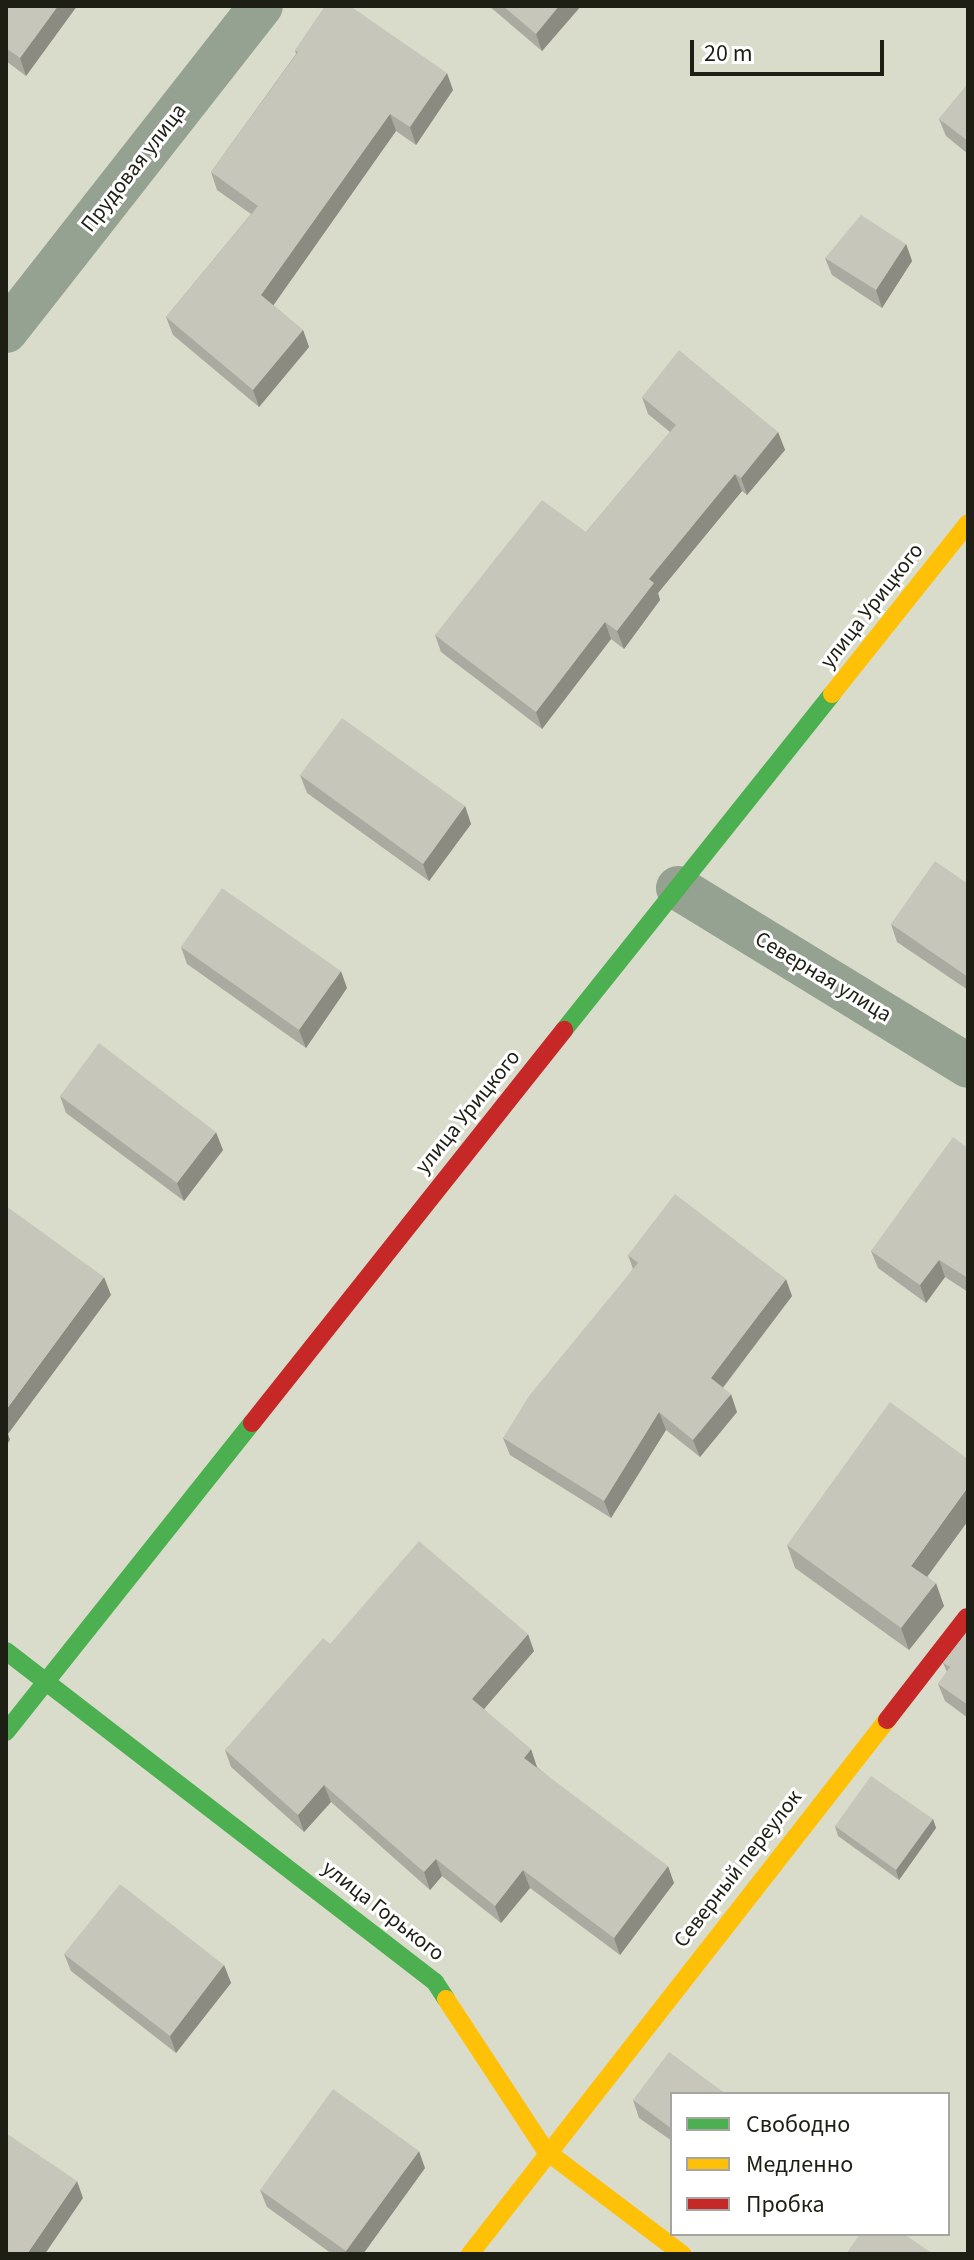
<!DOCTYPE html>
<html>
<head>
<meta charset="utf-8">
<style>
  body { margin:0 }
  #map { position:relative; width:974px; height:2260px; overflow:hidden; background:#d9dccb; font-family:"Source Sans 3",sans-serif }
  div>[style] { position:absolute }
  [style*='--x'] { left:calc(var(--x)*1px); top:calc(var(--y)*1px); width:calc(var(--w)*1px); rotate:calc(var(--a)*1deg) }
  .street>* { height:44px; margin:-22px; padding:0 22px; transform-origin:22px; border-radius:22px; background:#96a291 }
  .fast>* { height:18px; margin:-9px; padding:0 9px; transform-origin:9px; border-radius:9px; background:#4caf50 }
  .slow>* { height:18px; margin:-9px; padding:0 9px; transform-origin:9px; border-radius:9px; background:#ffc107 }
  .jam>* { height:18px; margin:-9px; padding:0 9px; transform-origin:9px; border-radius:9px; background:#c62828 }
  .wall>* { inset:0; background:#abaaa0 }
  .shaded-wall>* { inset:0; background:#8b8b82 }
  .building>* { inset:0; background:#c7c6ba }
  span { translate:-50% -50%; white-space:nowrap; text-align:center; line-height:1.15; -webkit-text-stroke:6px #fff; paint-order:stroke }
  .street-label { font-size:22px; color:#1d1f14 }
  .frame { position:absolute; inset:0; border:8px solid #1d1f14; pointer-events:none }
  .legend { position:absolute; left:670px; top:2092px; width:280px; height:144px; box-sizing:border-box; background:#fff; border:2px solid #a5a5a1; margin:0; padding:10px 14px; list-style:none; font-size:24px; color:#1d1f14 }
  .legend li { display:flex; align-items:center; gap:16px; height:40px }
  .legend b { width:40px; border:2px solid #a5a5a1 }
  .scale { position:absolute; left:690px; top:40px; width:194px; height:36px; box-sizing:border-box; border:4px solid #1d1f14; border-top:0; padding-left:10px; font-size:24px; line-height:28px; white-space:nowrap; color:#1d1f14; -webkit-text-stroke:6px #fff; paint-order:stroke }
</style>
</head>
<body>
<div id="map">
  <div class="street">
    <i style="--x:6;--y:331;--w:413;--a:-51.9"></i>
    <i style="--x:678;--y:888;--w:340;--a:31.5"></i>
  </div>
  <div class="fast">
    <i style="--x:564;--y:1030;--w:430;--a:-51.4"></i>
    <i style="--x:6;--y:1651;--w:542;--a:37.65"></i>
    <i style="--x:435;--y:1982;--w:20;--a:57"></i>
    <i style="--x:6;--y:1732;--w:395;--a:-51.5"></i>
  </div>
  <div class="slow">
    <i style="--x:832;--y:694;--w:218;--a:-51.5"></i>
    <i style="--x:446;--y:1999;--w:182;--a:56.7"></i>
    <i style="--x:546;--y:2151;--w:171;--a:37.1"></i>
    <i style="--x:470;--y:2254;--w:678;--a:-52.01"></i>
  </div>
  <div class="jam">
    <i style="--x:252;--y:1423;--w:502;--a:-51.55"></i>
    <i style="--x:887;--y:1720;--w:130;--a:-52.2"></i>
  </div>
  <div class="wall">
    <i style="clip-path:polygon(6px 6px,77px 6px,26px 76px,6px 61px)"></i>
    <i style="clip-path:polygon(489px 6px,581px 6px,542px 51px)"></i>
    <i style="clip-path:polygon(295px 50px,453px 90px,416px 145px,396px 131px,273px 305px,303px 330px,309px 347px,259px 407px,173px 335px,166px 317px,251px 214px,217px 190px,211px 172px,296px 54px)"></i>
    <i style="clip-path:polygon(968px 84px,968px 154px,946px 136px,939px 119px)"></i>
    <i style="clip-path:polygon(906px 244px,912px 261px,882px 308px,832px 275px,825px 258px)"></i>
    <i style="clip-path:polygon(642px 397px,778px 432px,785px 450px,747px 495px,742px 491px,658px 593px,660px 600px,624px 649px,611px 639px,542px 729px,441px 652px,435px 635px,586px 532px,670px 432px,648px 414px)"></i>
    <i style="clip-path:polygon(300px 775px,465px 806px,471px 824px,429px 881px,307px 793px)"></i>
    <i style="clip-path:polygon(968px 884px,968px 990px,897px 942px,891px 924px)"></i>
    <i style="clip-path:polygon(181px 947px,347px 988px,306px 1048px,187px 964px)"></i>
    <i style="clip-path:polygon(60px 1096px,223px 1150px,184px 1201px,66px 1113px)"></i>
    <i style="clip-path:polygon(968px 1148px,968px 1292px,945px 1277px,926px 1303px,878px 1268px,871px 1251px)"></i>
    <i style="clip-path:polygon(628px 1255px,792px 1296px,723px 1388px,737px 1412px,700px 1457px,666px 1430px,611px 1518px,510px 1455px,503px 1438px,633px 1269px)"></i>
    <i style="clip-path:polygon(787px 1545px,928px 1577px,944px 1606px,909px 1650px,795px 1568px)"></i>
    <i style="clip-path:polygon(968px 1631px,968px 1718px,945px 1701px,938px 1684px,947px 1672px,943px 1663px)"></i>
    <i style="clip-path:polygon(330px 1644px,534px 1651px,484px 1709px,537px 1767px,674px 1883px,620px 1955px,530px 1888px,501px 1923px,442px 1876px,430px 1890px,331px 1802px,304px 1832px,231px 1767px,225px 1750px)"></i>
    <i style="clip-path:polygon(933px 1819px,936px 1828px,899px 1880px,838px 1836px,835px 1826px)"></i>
    <i style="clip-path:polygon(64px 1954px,224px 1965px,231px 1983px,176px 2053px,71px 1971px)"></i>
    <i style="clip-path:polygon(672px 2094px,672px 2141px,639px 2118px,633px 2100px)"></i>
    <i style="clip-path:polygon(425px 2168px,363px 2254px,332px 2254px,267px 2207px,260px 2190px)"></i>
  </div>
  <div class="shaded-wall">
    <i style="clip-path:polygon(58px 6px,77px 6px,26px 76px,20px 58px)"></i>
    <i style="clip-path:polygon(559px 6px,581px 6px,542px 51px,536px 34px)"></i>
    <i style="clip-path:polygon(447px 73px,453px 90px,416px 145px,410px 127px)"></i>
    <i style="clip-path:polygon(390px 114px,396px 131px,268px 313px,261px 295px)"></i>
    <i style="clip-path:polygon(906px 244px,912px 261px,882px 308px,876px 290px)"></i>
    <i style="clip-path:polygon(303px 330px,309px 347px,259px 407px,253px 390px)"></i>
    <i style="clip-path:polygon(778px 432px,785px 450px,747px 495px,741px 478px)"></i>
    <i style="clip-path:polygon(735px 474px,742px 491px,658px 593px,660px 600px,624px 649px,617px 631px,649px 579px)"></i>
    <i style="clip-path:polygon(605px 622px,611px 639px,542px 729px,536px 712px)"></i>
    <i style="clip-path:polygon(465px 806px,471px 824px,429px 881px,423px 864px)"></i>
    <i style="clip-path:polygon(341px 971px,347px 988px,306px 1048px,299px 1030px)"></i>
    <i style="clip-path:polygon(216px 1132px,223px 1150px,184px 1201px,177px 1183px)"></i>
    <i style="clip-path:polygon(939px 1260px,945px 1277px,926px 1303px,920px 1285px)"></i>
    <i style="clip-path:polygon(104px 1277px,111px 1295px,8px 1434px,10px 1440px,6px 1446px,6px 1410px)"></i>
    <i style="clip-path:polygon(786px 1279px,792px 1296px,717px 1395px,711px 1378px)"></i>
    <i style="clip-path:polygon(731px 1394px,737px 1412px,700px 1457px,693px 1440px)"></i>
    <i style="clip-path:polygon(659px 1412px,666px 1430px,611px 1518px,604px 1501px)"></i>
    <i style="clip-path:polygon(968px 1487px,968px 1521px,919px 1588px,911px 1566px)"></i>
    <i style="clip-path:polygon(936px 1583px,944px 1606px,909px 1650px,901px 1628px)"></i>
    <i style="clip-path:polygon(528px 1634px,534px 1651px,478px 1716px,472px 1699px)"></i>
    <i style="clip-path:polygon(531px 1749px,537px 1767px,530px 1775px,524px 1758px)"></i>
    <i style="clip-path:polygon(324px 1785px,331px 1802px,304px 1832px,298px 1815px)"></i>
    <i style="clip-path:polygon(933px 1819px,936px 1828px,899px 1880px,896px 1870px)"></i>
    <i style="clip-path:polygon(436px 1859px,442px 1876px,430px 1890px,424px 1872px)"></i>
    <i style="clip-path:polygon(668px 1866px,674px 1883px,620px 1955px,614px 1938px)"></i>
    <i style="clip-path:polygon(523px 1870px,530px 1888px,501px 1923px,495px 1906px)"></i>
    <i style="clip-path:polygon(224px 1965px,231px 1983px,176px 2053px,170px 2036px)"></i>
    <i style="clip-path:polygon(419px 2151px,425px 2168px,363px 2254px,347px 2254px,346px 2251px)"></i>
    <i style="clip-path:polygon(77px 2181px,83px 2198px,45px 2254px,27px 2254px)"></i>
  </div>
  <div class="building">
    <i style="clip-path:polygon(6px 6px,58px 6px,20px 58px,6px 48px)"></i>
    <i style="clip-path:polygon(325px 6px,350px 6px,447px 73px,410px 127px,390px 114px,261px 295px,303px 330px,253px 390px,166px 317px,258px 206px,211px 172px,298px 52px,295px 50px)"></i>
    <i style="clip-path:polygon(503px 6px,559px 6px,536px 34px)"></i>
    <i style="clip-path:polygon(968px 84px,968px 141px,939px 119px)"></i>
    <i style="clip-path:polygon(861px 215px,906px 244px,876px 290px,825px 258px)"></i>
    <i style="clip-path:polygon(679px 350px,778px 432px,741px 478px,735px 474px,649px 579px,654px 583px,617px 631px,605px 622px,536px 712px,435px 635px,542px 500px,586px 532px,676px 425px,642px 397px)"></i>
    <i style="clip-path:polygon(342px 718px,465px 806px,423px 864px,300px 775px)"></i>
    <i style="clip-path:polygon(935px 861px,968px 884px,968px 977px,891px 924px)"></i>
    <i style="clip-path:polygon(222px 888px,341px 971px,299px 1030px,181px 947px)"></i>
    <i style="clip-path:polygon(99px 1043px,216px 1132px,177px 1183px,60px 1096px)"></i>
    <i style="clip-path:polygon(953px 1137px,968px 1148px,968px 1278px,939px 1260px,920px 1285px,871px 1251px)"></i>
    <i style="clip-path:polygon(675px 1194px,786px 1279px,711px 1378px,731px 1394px,693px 1440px,659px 1412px,604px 1501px,503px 1438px,529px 1396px,638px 1263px,628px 1255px)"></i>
    <i style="clip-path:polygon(6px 1206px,104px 1277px,6px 1410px)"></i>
    <i style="clip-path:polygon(890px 1402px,968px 1459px,968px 1487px,911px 1566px,936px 1583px,901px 1628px,787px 1545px)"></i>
    <i style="clip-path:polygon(419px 1541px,528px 1634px,472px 1699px,531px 1749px,524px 1758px,668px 1866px,614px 1938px,523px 1870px,495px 1906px,436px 1859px,424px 1872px,324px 1785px,298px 1815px,225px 1750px,323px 1638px,330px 1644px)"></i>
    <i style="clip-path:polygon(968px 1631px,968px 1705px,938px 1684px,950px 1667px,943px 1663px)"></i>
    <i style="clip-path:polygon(871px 1776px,933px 1819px,896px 1870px,835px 1826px)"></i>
    <i style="clip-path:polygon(120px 1884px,224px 1965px,170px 2036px,64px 1954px)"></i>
    <i style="clip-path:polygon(669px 2052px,726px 2094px,672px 2094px,672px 2129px,633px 2100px)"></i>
    <i style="clip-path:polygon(333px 2089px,419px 2151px,346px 2251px,260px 2190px)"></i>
    <i style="clip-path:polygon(6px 2133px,77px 2181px,27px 2254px,6px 2254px)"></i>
    <i style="clip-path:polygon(860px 2234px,904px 2234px,933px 2254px,846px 2254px)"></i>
  </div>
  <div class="street-label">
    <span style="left:134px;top:168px;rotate:-52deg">Прудовая улица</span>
    <span style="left:872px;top:606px;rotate:-52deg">улица Урицкого</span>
    <span style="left:823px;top:977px;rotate:31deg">Северная улица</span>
    <span style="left:468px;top:1112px;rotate:-51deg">улица Урицкого</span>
    <span style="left:738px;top:1869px;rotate:-52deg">Северный переулок</span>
    <span style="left:383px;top:1911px;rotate:38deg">улица Горького</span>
  </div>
  <div class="frame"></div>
  <ul class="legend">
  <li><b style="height:10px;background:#4caf50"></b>Свободно</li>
  <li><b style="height:10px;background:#ffc107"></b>Медленно</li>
  <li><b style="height:10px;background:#c62828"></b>Пробка</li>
  </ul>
  <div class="scale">20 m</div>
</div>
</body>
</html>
